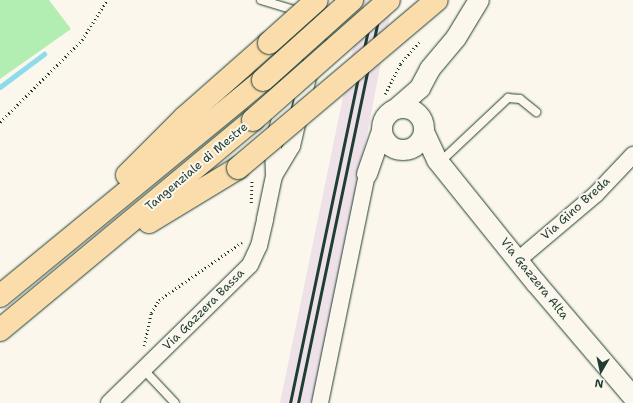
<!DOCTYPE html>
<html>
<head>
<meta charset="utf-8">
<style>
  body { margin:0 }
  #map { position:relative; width:633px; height:403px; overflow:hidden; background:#fbf7ec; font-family:"Shantell Sans",sans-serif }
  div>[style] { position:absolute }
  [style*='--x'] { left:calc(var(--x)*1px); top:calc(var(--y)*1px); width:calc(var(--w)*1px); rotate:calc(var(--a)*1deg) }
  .built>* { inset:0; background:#eee2e8 }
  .green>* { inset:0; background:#b2edb2 }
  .stream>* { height:4.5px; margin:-2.25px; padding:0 2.25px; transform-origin:2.25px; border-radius:2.25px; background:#8edbec }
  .path>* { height:2.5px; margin-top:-1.25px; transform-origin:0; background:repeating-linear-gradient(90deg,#1f3d34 0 1px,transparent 0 4px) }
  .roads { filter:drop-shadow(0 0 1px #1f3d34) drop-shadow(0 0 1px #1f3d34) }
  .service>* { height:8px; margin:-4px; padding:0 4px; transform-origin:4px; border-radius:4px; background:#fbf7ec }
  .minor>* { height:16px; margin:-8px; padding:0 8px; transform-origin:8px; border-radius:8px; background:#fbf7ec }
  .tertiary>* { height:20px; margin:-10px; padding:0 10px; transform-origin:10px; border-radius:10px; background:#fbf7ec }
  .tertiary>.ring { margin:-10px; padding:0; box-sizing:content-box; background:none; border:20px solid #fbf7ec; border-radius:50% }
  .motorway>* { height:22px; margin:-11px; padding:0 11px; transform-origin:11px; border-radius:11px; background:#faddab }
  .rail>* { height:3px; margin:-1.5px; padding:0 1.5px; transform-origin:1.5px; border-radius:1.5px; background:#1f3d34 }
  .bridges { filter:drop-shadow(0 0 1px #1f3d34) drop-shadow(0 0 1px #1f3d34) }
  .motorway-bridge>* { height:22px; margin:-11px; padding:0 11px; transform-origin:11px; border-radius:11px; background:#faddab }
  span { translate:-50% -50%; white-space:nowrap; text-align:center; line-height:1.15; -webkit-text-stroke:4px #fbf7ec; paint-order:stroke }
  .street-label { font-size:12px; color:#1f3d34 }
  .north { position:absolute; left:581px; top:351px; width:40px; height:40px; -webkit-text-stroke:3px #fbf7ec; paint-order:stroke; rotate:189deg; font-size:11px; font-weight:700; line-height:16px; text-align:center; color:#1f3d34 }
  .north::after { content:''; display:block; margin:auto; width:14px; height:18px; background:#1f3d34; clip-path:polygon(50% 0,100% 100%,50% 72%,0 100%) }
</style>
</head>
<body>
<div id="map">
  <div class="built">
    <i style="clip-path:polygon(363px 0,393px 0,332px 317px,314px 403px,280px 403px)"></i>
  </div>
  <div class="green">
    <i style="clip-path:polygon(0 0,49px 0,71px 29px,0 79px)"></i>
  </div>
  <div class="stream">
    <i style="--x:0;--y:87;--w:55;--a:-36.9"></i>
  </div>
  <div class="path">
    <i style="--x:385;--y:94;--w:34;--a:-63"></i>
    <i style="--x:400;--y:64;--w:29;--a:-49"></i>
    <i style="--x:0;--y:122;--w:116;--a:-45"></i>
    <i style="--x:82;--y:40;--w:47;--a:-58"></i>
    <i style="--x:251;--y:203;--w:23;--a:-88"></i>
    <i style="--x:144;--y:346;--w:34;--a:-78"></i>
    <i style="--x:151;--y:313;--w:15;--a:-58"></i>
    <i style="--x:159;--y:300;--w:101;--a:-34.9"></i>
  </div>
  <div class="roads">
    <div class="service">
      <i style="--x:261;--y:0;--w:42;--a:16.7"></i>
      <i style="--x:439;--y:163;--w:95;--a:-43.3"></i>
      <i style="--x:508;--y:98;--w:12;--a:5"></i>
      <i style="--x:520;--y:99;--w:21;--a:39"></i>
      <i style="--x:144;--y:370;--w:45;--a:46.8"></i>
    </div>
    <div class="minor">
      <i style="--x:274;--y:176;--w:35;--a:-59"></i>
      <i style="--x:292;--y:146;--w:150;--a:-76.9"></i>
      <i style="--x:518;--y:260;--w:102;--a:-40.2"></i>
      <i style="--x:596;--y:194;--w:54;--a:-46.5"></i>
      <i style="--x:109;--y:403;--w:197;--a:-44.4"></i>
      <i style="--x:250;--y:265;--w:21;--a:-65"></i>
      <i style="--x:259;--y:246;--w:28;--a:-77"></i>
      <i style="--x:265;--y:219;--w:44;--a:-78.2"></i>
      <i style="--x:274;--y:176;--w:29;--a:-92"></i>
      <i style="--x:273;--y:147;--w:143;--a:-76.3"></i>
      <i style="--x:320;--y:403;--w:234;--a:-78.4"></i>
    </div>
    <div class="tertiary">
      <i class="ring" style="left:382px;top:108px;width:22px;height:22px"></i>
      <i style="--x:396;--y:109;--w:32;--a:-41"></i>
      <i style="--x:420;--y:88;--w:21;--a:-62"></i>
      <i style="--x:430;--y:69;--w:40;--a:-50"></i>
      <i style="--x:456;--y:38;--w:44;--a:-58.8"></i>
      <i style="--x:424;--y:132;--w:31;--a:65"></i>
      <i style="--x:437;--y:160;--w:158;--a:51.2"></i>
      <i style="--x:536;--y:283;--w:150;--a:49.6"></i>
      <i style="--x:367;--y:174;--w:46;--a:-70.8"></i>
    </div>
    <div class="motorway">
      <i style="--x:127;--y:175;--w:81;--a:-45"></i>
      <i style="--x:184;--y:118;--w:113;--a:-41.4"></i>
      <i style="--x:149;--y:222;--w:104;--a:-31.2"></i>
      <i style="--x:0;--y:296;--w:340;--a:-39.4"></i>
      <i style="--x:0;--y:330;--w:329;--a:-39.7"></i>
    </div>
  </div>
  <div class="rail">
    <i style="--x:290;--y:403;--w:412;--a:-78.2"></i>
    <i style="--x:298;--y:403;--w:412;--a:-78.2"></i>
  </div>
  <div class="bridges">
    <div class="motorway-bridge">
      <i style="--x:269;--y:43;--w:64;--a:-41.9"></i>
      <i style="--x:263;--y:80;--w:120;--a:-42"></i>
      <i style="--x:253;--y:120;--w:181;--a:-41.4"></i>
      <i style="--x:238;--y:168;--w:260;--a:-40.2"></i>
    </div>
  </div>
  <div class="street-label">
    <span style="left:197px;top:167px;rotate:-40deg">Tangenziale di Mestre</span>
    <span style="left:576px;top:209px;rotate:-42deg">Via Gino Breda</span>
    <span style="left:534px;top:279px;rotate:51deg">Via Gazzera Alta</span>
    <span style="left:204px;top:310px;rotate:-45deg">Via Gazzera Bassa</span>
  </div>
  <div class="north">N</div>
</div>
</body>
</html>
